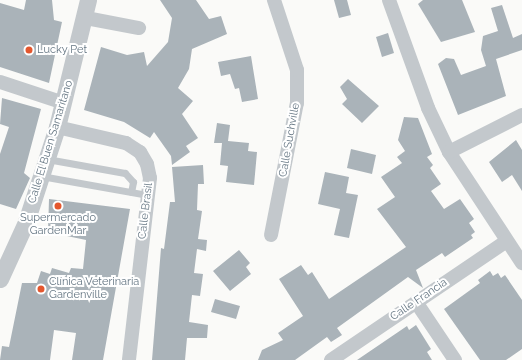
<!DOCTYPE html>
<html>
<head>
<meta charset="utf-8">
<style>
  body { margin:0 }
  #map { position:relative; width:522px; height:360px; overflow:hidden; background:#fafaf8; font-family:Raleway,sans-serif }
  div>[style] { position:absolute }
  [style*='--x'] { left:calc(var(--x)*1px); top:calc(var(--y)*1px); width:calc(var(--w)*1px); rotate:calc(var(--a)*1deg) }
  .building>* { inset:0; background:#aab3b9 }
  .service>* { height:7px; margin:-3.5px; padding:0 3.5px; transform-origin:3.5px; border-radius:3.5px; background:#c3c8cc }
  .minor>* { height:14px; margin:-7px; padding:0 7px; transform-origin:7px; border-radius:7px; background:#c3c8cc }
  .tertiary>* { height:17px; margin:-8.5px; padding:0 8.5px; transform-origin:8.5px; border-radius:8.5px; background:#c3c8cc }
  .dots>* { width:11px; height:11px; translate:-50% -50%; box-sizing:border-box; border:2px solid #fff; border-radius:50% }
  span { translate:-50% -50%; white-space:nowrap; text-align:center; line-height:1.15; -webkit-text-stroke:4px #fff; paint-order:stroke }
  .poi-label { font-size:11px; color:#657683 }
  .left { translate:0 -50%; text-align:left }
  .street-label { font-size:11px; color:#657683 }
</style>
</head>
<body>
<div id="map">
  <div class="building">
    <i style="clip-path:polygon(26px 0,52px 0,54px 20px,62px 22px,49px 83px,0 67px,0 3px,24px 10px)"></i>
    <i style="clip-path:polygon(160px 0,196px 0,209px 19px,221px 16px,227px 34px,192px 49px,189px 69px,178px 88px,193px 101px,182px 114px,198px 138px,186px 146px,190px 152px,172px 165px,171px 156px,154px 132px,150px 138px,124px 122px,84px 110px,101px 47px,127px 55px,144px 52px,147px 66px,168px 42px,172px 18px)"></i>
    <i style="clip-path:polygon(334px 0,347px 0,351px 15px,339px 18px)"></i>
    <i style="clip-path:polygon(423px 0,462px 0,475px 32px,441px 42px,418px 4px)"></i>
    <i style="clip-path:polygon(502px 5px,513px 38px,522px 34px,522px 50px,496px 59px,506px 96px,458px 115px,438px 64px,446px 58px,454px 59px,461px 75px,486px 66px,481px 50px,483px 36px,498px 31px,491px 8px)"></i>
    <i style="clip-path:polygon(388px 33px,394px 53px,382px 57px,376px 37px)"></i>
    <i style="clip-path:polygon(251px 56px,258px 99px,242px 102px,239px 88px,235px 89px,230px 74px,221px 76px,218px 62px)"></i>
    <i style="clip-path:polygon(348px 79px,379px 106px,362px 123px,342px 104px,347px 99px,340px 87px)"></i>
    <i style="clip-path:polygon(2px 98px,41px 109px,24px 173px,30px 178px,16px 209px,0 204px,0 154px,9px 127px,0 124px)"></i>
    <i style="clip-path:polygon(404px 117px,418px 118px,432px 154px,427px 157px,433px 165px,430px 168px,441px 184px,431px 191px,444px 209px,460px 199px,474px 219px,469px 223px,475px 232px,471px 235px,473px 238px,445px 257px,442px 253px,416px 270px,423px 288px,408px 277px,337px 328px,342px 335px,331px 342px,327px 337px,295px 360px,258px 360px,262px 350px,283px 340px,278px 333px,303px 316px,279px 279px,301px 265px,308px 275px,312px 272px,329px 299px,406px 247px,377px 209px,395px 197px,381px 177px,402px 163px,397px 157px,405px 151px,398px 140px)"></i>
    <i style="clip-path:polygon(217px 123px,230px 125px,228px 141px,249px 143px,248px 151px,257px 152px,254px 185px,226px 182px,228px 166px,220px 165px,222px 143px,214px 143px)"></i>
    <i style="clip-path:polygon(516px 140px,522px 150px,522px 191px,512px 175px,502px 182px,489px 162px)"></i>
    <i style="clip-path:polygon(351px 149px,376px 155px,372px 174px,347px 168px)"></i>
    <i style="clip-path:polygon(203px 165px,204px 184px,198px 184px,197px 210px,202px 211px,198px 239px,207px 240px,206px 251px,197px 249px,194px 273px,203px 274px,200px 296px,192px 295px,189px 322px,208px 325px,207px 338px,187px 338px,185px 360px,152px 360px,161px 248px,164px 249px,170px 202px,175px 202px,172px 167px)"></i>
    <i style="clip-path:polygon(325px 172px,349px 177px,346px 193px,358px 195px,349px 238px,334px 235px,340px 209px,318px 204px)"></i>
    <i style="clip-path:polygon(49px 199px,130px 209px,103px 360px,72px 360px,76px 333px,54px 330px,50px 360px,0 360px,2px 346px,9px 347px,22px 283px,37px 283px,41px 271px,50px 274px,52px 268px,69px 273px,71px 268px,83px 269px,86px 240px,48px 232px)"></i>
    <i style="clip-path:polygon(239px 250px,250px 263px,246px 267px,251px 274px,230px 291px,213px 271px)"></i>
    <i style="clip-path:polygon(490px 271px,493px 276px,498px 273px,501px 278px,505px 275px,522px 300px,522px 349px,506px 360px,480px 360px,444px 309px,480px 283px,478px 280px)"></i>
    <i style="clip-path:polygon(215px 299px,240px 306px,236px 319px,211px 312px)"></i>
    <i style="clip-path:polygon(416px 325px,431px 349px,427px 352px,432px 360px,357px 360px,407px 326px,409px 330px)"></i>
  </div>
  <div class="service">
    <i style="--x:47;--y:159;--w:79;--a:10.2"></i>
    <i style="--x:125;--y:173;--w:12;--a:48"></i>
    <i style="--x:133;--y:182;--w:10;--a:101"></i>
    <i style="--x:41;--y:176;--w:109;--a:10.1"></i>
  </div>
  <div class="minor">
    <i style="--x:389;--y:0;--w:115;--a:70.1"></i>
    <i style="--x:428;--y:108;--w:49;--a:64.5"></i>
    <i style="--x:449;--y:152;--w:133;--a:56.7"></i>
    <i style="--x:86;--y:18;--w:54;--a:10.7"></i>
    <i style="--x:0;--y:82;--w:67;--a:18.2"></i>
    <i style="--x:57;--y:127;--w:71;--a:13.1"></i>
    <i style="--x:126;--y:143;--w:17;--a:33"></i>
    <i style="--x:140;--y:152;--w:14;--a:60"></i>
    <i style="--x:147;--y:164;--w:14;--a:78"></i>
    <i style="--x:150;--y:178;--w:183;--a:96.6"></i>
    <i style="--x:449;--y:152;--w:82;--a:-26.9"></i>
    <i style="--x:271;--y:235;--w:135;--a:-78.9"></i>
    <i style="--x:297;--y:103;--w:33;--a:-90"></i>
    <i style="--x:297;--y:70;--w:74;--a:-108.2"></i>
    <i style="--x:416;--y:302;--w:70;--a:56.1"></i>
    <i style="--x:331;--y:360;--w:212;--a:-34.1"></i>
  </div>
  <div class="tertiary">
    <i style="--x:0;--y:279;--w:63;--a:-65.5"></i>
    <i style="--x:26;--y:222;--w:100;--a:-71.9"></i>
    <i style="--x:57;--y:127;--w:131;--a:-76.3"></i>
  </div>
  <div class="dots">
    <i style="left:29px;top:50px;background:#e4572e"></i>
    <i style="left:58px;top:206px;background:#e4572e"></i>
    <i style="left:41px;top:289px;background:#e4572e"></i>
  </div>
  <div class="poi-label">
    <span class="left" style="left:37px;top:50px">Lucky Pet</span>
    <span style="left:58px;top:225px">Supermercado<br>GardenMar</span>
    <span class="left" style="left:49px;top:289px">Clínica Veterinaria<br>Gardenville</span>
  </div>
  <div class="street-label">
    <span style="left:290px;top:140px;rotate:-80deg">Calle Suchville</span>
    <span style="left:51px;top:142px;rotate:-73deg">Calle El Buen Samaritano</span>
    <span style="left:146px;top:211px;rotate:-83deg">Calle Brasil</span>
    <span style="left:419px;top:300px;rotate:-34deg">Calle Francia</span>
  </div>
</div>
</body>
</html>
